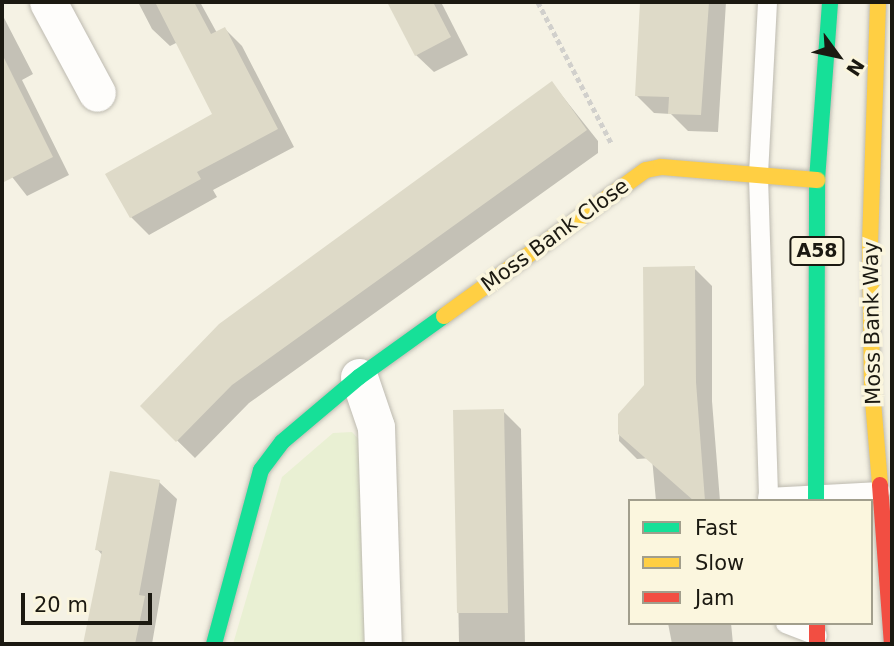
<!DOCTYPE html>
<html>
<head>
<meta charset="utf-8">
<style>
  body { margin:0 }
  #map { position:relative; width:894px; height:646px; overflow:hidden; background:#f5f2e4; font-family:"DejaVu Sans",sans-serif }
  div>[style] { position:absolute }
  [style*='--x'] { left:calc(var(--x)*1px); top:calc(var(--y)*1px); width:calc(var(--w)*1px); rotate:calc(var(--a)*1deg) }
  .green>* { inset:0; background:#e9f0d3 }
  .shadow>* { inset:0; background:#0003 }
  .building>* { inset:0; background:#dedac8 }
  .path>* { height:4.5px; margin-top:-2.25px; transform-origin:0; background:repeating-linear-gradient(90deg,#d1d0cc 0 5px,transparent 0 8.5px) }
  .roads { filter:drop-shadow(0 0 2px #bdbab0) drop-shadow(0 0 2px #bdbab0) }
  .lane>* { height:19px; margin:-9.5px; padding:0 9.5px; transform-origin:9.5px; border-radius:9.5px; background:#fefdfb }
  .street>* { height:37px; margin:-18.5px; padding:0 18.5px; transform-origin:18.5px; border-radius:18.5px; background:#fefdfb }
  .fast>* { height:16px; margin:-8px; padding:0 8px; transform-origin:8px; border-radius:8px; background:#16e098 }
  .slow>* { height:16px; margin:-8px; padding:0 8px; transform-origin:8px; border-radius:8px; background:#ffcf43 }
  .jam>* { height:16px; margin:-8px; padding:0 8px; transform-origin:8px; border-radius:8px; background:#f24e42 }
  span { translate:-50% -50%; white-space:nowrap; text-align:center; line-height:1.15; -webkit-text-stroke:7px #fbf6de; paint-order:stroke }
  .shield-label span { padding:2px 5px; background:#fbf6de; border:2px solid; border-radius:5px; -webkit-text-stroke-width:0 }
  .shield-label { font-size:19px; color:#1b1911; font-weight:700 }
  .street-label { font-size:21px; color:#1b1911 }
  .frame { position:absolute; inset:0; border:4px solid #1b1911; pointer-events:none }
  .legend { position:absolute; left:628px; top:499px; width:245px; height:126px; box-sizing:border-box; background:#fbf6de; border:2px solid #a19e8c; margin:0; padding:9px 12px; list-style:none; font-size:21px; color:#1b1911 }
  .legend li { display:flex; align-items:center; gap:14px; height:35px }
  .legend b { width:35px; border:2px solid #a19e8c }
  .north { position:absolute; left:803px; top:21px; width:70px; height:70px; -webkit-text-stroke:5px #fbf6de; paint-order:stroke; rotate:123deg; font-size:19px; font-weight:700; line-height:28px; text-align:center; color:#1b1911 }
  .north::after { content:''; display:block; margin:auto; width:24px; height:32px; background:#1b1911; clip-path:polygon(50% 0,100% 100%,50% 72%,0 100%) }
  .scale { position:absolute; left:21px; top:593px; width:131px; height:32px; box-sizing:border-box; border:4px solid #1b1911; border-top:0; padding-left:9px; font-size:21px; line-height:24px; white-space:nowrap; color:#1b1911; -webkit-text-stroke:5px #fbf6de; paint-order:stroke }
</style>
</head>
<body>
<div id="map">
  <div class="green">
    <i style="clip-path:polygon(352px 432px,366px 447px,370px 644px,233px 644px,282px 477px,333px 433px)"></i>
  </div>
  <div class="shadow">
    <i style="clip-path:polygon(138px 2px,200px 2px,217px 33px,225px 29px,242px 46px,294px 147px,213px 190px,217px 197px,149px 235px,131px 217px,214px 115px,178px 42px,170px 46px,152px 29px)"></i>
    <i style="clip-path:polygon(389px 2px,441px 2px,468px 55px,434px 72px,416px 55px)"></i>
    <i style="clip-path:polygon(641px 2px,726px 2px,718px 132px,688px 131px,671px 114px,654px 113px,637px 96px)"></i>
    <i style="clip-path:polygon(2px 14px,33px 74px,22px 80px,69px 175px,27px 196px,2px 164px)"></i>
    <i style="clip-path:polygon(552px 83px,598px 141px,598px 153px,249px 403px,195px 458px,142px 406px)"></i>
    <i style="clip-path:polygon(694px 268px,712px 286px,712px 401px,720px 501px,656px 501px,652px 458px,637px 459px,619px 441px,620px 415px,646px 385px)"></i>
    <i style="clip-path:polygon(503px 411px,521px 429px,525px 644px,459px 644px,455px 412px)"></i>
    <i style="clip-path:polygon(159px 482px,177px 499px,152px 644px,86px 644px,103px 556px,97px 549px)"></i>
    <i style="clip-path:polygon(668px 623px,731px 623px,733px 644px,672px 644px)"></i>
  </div>
  <div class="building">
    <i style="clip-path:polygon(155px 2px,194px 2px,211px 34px,225px 27px,278px 129px,197px 172px,201px 179px,130px 218px,105px 174px,212px 114px)"></i>
    <i style="clip-path:polygon(387px 2px,433px 2px,451px 37px,415px 56px)"></i>
    <i style="clip-path:polygon(640px 2px,709px 2px,701px 115px,668px 114px,669px 97px,635px 96px)"></i>
    <i style="clip-path:polygon(2px 54px,53px 157px,2px 183px)"></i>
    <i style="clip-path:polygon(552px 81px,587px 130px,232px 385px,176px 442px,140px 406px,219px 324px)"></i>
    <i style="clip-path:polygon(695px 266px,696px 382px,705px 501px,694px 501px,618px 434px,618px 414px,644px 385px,643px 267px)"></i>
    <i style="clip-path:polygon(504px 409px,508px 613px,457px 613px,453px 410px)"></i>
    <i style="clip-path:polygon(110px 471px,160px 480px,139px 595px,145px 596px,135px 644px,83px 644px,102px 551px,95px 550px)"></i>
  </div>
  <div class="path">
    <i style="--x:538;--y:2;--w:160;--a:62.5"></i>
  </div>
  <div class="roads">
    <div class="lane">
      <i style="--x:767;--y:2;--w:174;--a:93"></i>
      <i style="--x:758;--y:176;--w:325;--a:88.2"></i>
      <i style="--x:767;--y:497;--w:113;--a:-3"></i>
      <i style="--x:785;--y:623;--w:34;--a:21"></i>
    </div>
    <div class="street">
      <i style="--x:48;--y:2;--w:103;--a:61.7"></i>
      <i style="--x:359;--y:377;--w:53;--a:71.2"></i>
      <i style="--x:376;--y:427;--w:217;--a:88.2"></i>
    </div>
    <div class="fast">
      <i style="--x:816;--y:501;--w:321;--a:-89.8"></i>
      <i style="--x:817;--y:180;--w:178;--a:-85.8"></i>
      <i style="--x:214;--y:644;--w:180;--a:-74.9"></i>
      <i style="--x:261;--y:470;--w:35;--a:-53"></i>
      <i style="--x:282;--y:442;--w:101;--a:-40.2"></i>
      <i style="--x:359;--y:377;--w:105;--a:-35.7"></i>
    </div>
    <div class="slow">
      <i style="--x:878;--y:2;--w:241;--a:91.9"></i>
      <i style="--x:870;--y:243;--w:146;--a:89.2"></i>
      <i style="--x:872;--y:389;--w:96;--a:85.2"></i>
      <i style="--x:444;--y:316;--w:249;--a:-35.9"></i>
      <i style="--x:646;--y:170;--w:15;--a:-11"></i>
      <i style="--x:661;--y:167;--w:157;--a:4.8"></i>
    </div>
    <div class="jam">
      <i style="--x:880;--y:485;--w:158;--a:85.7"></i>
      <i style="--x:817;--y:623;--w:21;--a:90"></i>
    </div>
  </div>
  <div class="shield-label">
    <span style="left:817px;top:251px">A58</span>
  </div>
  <div class="street-label">
    <span style="left:555px;top:235px;rotate:-36deg">Moss Bank Close</span>
    <span style="left:872px;top:323px;rotate:-91deg">Moss Bank Way</span>
  </div>
  <div class="frame"></div>
  <ul class="legend">
  <li><b style="height:9px;background:#16e098"></b>Fast</li>
  <li><b style="height:9px;background:#ffcf43"></b>Slow</li>
  <li><b style="height:9px;background:#f24e42"></b>Jam</li>
  </ul>
  <div class="north">N</div>
  <div class="scale">20 m</div>
</div>
</body>
</html>
